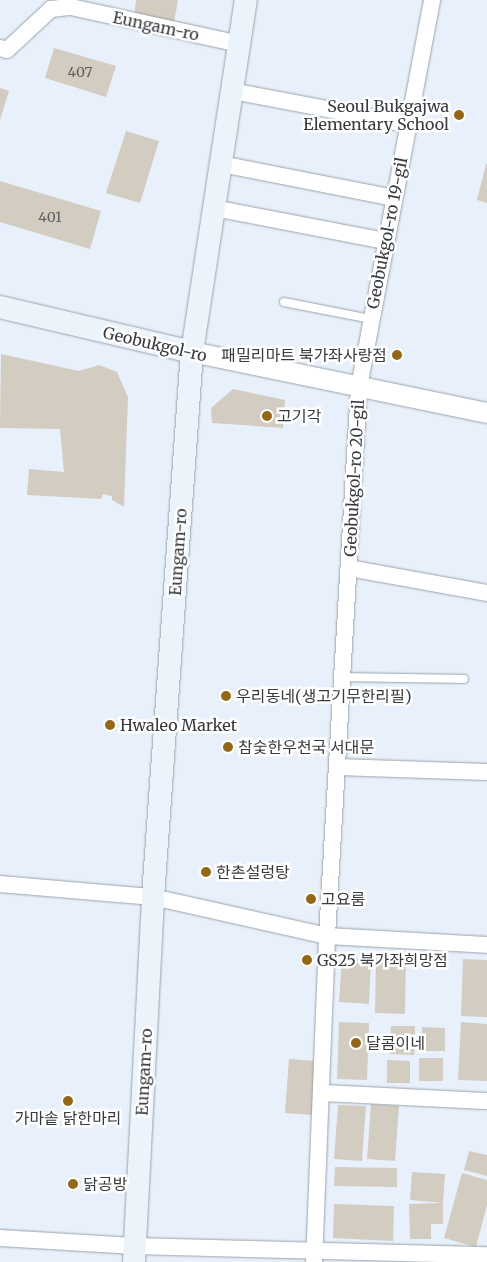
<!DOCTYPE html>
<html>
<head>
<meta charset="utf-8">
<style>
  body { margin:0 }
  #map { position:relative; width:487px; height:1262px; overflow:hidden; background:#e8f1fb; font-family:Merriweather,"Noto Sans KR",serif }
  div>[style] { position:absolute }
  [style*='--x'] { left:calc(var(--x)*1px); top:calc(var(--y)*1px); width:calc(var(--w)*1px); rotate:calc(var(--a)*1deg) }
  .building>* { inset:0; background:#d3ccc1 }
  .roads { filter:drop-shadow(0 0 1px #9aa3ac) drop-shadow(0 0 1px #9aa3ac) }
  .service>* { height:8px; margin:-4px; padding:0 4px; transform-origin:4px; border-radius:4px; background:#fff }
  .minor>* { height:16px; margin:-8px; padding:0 8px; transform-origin:8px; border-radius:8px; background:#fff }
  .tertiary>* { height:20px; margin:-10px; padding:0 10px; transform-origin:10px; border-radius:10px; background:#fff }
  .secondary>* { height:22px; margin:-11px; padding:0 11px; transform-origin:11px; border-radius:11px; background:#ecf4fb }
  .dots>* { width:14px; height:14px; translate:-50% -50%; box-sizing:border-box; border:2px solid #fff; border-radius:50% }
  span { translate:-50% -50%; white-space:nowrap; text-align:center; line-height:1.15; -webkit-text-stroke:5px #fff; paint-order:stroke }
  .number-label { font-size:14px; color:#5e5f60 }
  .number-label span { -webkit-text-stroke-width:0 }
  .street-label { font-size:16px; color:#373b3f }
  .poi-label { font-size:16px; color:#373b3f }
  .right { translate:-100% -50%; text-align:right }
  .left { translate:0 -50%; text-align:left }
</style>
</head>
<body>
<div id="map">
  <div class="building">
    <i style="clip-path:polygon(136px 0,178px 0,174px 23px,134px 17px)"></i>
    <i style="clip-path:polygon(54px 48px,116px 66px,106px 97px,45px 78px)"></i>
    <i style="clip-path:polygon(0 88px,9px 91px,0 120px)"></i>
    <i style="clip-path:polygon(126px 131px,159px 141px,140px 203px,106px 193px)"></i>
    <i style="clip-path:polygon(486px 164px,487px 164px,487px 203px,477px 200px)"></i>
    <i style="clip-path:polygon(0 181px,101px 211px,90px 249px,0 222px)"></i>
    <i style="clip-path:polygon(1px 354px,79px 371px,99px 365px,117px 372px,128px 397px,124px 507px,112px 500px,112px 496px,103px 494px,101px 499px,27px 495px,29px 469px,64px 472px,60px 429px,0 428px)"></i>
    <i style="clip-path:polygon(233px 389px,285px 400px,283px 428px,212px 423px,211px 408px)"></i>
    <i style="clip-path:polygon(376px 956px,406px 956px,405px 1014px,375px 1013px)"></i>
    <i style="clip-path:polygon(342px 957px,371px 958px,369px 1004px,339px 1002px)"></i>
    <i style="clip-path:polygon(463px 959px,487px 960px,487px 1017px,461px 1016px)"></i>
    <i style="clip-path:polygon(339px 1022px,369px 1023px,367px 1080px,337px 1079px)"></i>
    <i style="clip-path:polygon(461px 1022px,487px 1024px,487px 1081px,458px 1080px)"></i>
    <i style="clip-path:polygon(391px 1026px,415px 1026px,414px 1055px,390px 1054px)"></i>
    <i style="clip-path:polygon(422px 1027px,445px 1028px,445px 1051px,421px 1051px)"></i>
    <i style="clip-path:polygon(419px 1058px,443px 1058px,443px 1081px,419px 1081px)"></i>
    <i style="clip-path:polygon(289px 1059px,317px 1061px,313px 1115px,285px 1113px)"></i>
    <i style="clip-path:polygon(387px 1060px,410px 1061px,410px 1083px,387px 1083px)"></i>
    <i style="clip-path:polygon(371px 1104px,399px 1106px,395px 1161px,367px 1159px)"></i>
    <i style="clip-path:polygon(338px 1105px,366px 1106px,362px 1161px,334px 1159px)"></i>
    <i style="clip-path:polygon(469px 1151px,487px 1155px,487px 1176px,464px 1170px)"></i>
    <i style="clip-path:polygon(335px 1167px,397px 1168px,397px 1187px,334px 1186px)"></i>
    <i style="clip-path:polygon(412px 1172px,445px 1174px,443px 1203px,410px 1200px)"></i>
    <i style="clip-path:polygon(462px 1173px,487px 1180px,487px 1205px,476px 1247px,444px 1238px)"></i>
    <i style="clip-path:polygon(443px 1203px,443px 1224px,431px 1224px,431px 1239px,410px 1239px,409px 1204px)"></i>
    <i style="clip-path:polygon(334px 1204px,394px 1206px,393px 1241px,333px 1238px)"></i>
  </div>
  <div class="roads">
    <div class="service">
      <i style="--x:284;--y:302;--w:89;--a:11.1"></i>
      <i style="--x:342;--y:677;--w:122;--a:0.9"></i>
    </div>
    <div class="minor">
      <i style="--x:0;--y:48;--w:7;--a:16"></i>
      <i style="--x:7;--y:50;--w:60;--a:-43"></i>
      <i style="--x:51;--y:9;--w:20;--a:-6"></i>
      <i style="--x:71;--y:7;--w:172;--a:12.4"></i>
      <i style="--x:232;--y:91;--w:178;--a:10.7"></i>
      <i style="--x:221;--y:164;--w:176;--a:11.1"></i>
      <i style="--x:214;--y:208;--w:175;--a:10.9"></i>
      <i style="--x:349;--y:568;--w:140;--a:10.3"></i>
      <i style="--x:337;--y:767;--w:150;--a:1.9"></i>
      <i style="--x:0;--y:884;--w:154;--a:4.9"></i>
      <i style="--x:153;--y:897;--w:178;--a:12.6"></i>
      <i style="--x:327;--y:936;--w:160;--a:3.2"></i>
      <i style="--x:321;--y:1093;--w:166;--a:2.8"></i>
      <i style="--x:0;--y:1238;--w:135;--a:3.4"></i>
      <i style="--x:135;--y:1246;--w:352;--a:1.5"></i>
      <i style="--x:314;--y:1262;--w:326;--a:-87.7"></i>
      <i style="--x:327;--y:936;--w:550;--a:-86.66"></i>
      <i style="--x:359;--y:387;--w:394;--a:-79.3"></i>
    </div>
    <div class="tertiary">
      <i style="--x:192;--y:352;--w:301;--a:11.7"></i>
    </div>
    <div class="secondary">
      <i style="--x:0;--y:307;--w:197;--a:13.2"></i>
      <i style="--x:134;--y:1262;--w:365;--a:-87"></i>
      <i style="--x:153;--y:897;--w:546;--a:-85.91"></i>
      <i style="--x:192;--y:352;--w:356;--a:-81.3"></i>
    </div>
  </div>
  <div class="dots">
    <i style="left:459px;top:115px;background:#956715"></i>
    <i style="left:397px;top:355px;background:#956715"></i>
    <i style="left:267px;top:416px;background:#956715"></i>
    <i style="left:226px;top:696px;background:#956715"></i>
    <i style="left:110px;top:725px;background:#956715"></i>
    <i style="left:228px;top:747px;background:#956715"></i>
    <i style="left:206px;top:872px;background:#956715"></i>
    <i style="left:311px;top:899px;background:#956715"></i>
    <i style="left:307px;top:960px;background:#956715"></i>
    <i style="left:356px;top:1043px;background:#956715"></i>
    <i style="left:68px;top:1101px;background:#956715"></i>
    <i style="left:73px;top:1184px;background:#956715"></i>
  </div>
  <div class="number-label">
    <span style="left:80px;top:72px">407</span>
    <span style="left:50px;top:217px">401</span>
  </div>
  <div class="street-label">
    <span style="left:156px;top:26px;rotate:12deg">Eungam-ro</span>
    <span style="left:387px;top:233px;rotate:-79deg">Geobukgol-ro 19-gil</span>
    <span style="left:155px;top:344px;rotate:13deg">Geobukgol-ro</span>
    <span style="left:354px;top:478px;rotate:-87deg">Geobukgol-ro 20-gil</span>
    <span style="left:178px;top:552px;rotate:-86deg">Eungam-ro</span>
    <span style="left:144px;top:1072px;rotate:-87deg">Eungam-ro</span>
  </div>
  <div class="poi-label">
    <span class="right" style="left:449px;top:115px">Seoul Bukgajwa<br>Elementary School</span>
    <span class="right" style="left:387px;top:355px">패밀리마트 북가좌사랑점</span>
    <span class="left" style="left:277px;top:416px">고기각</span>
    <span class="left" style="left:236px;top:696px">우리동네(생고기무한리필)</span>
    <span class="left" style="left:120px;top:725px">Hwaleo Market</span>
    <span class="left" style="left:238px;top:747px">참숯한우천국 서대문</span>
    <span class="left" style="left:216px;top:872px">한촌설렁탕</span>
    <span class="left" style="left:321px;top:899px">고요룸</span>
    <span class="left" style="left:317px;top:960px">GS25 북가좌희망점</span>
    <span class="left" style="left:366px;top:1043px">달콤이네</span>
    <span style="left:68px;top:1118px">가마솥 닭한마리</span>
    <span class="left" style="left:83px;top:1184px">닭공방</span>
  </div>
</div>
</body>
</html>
